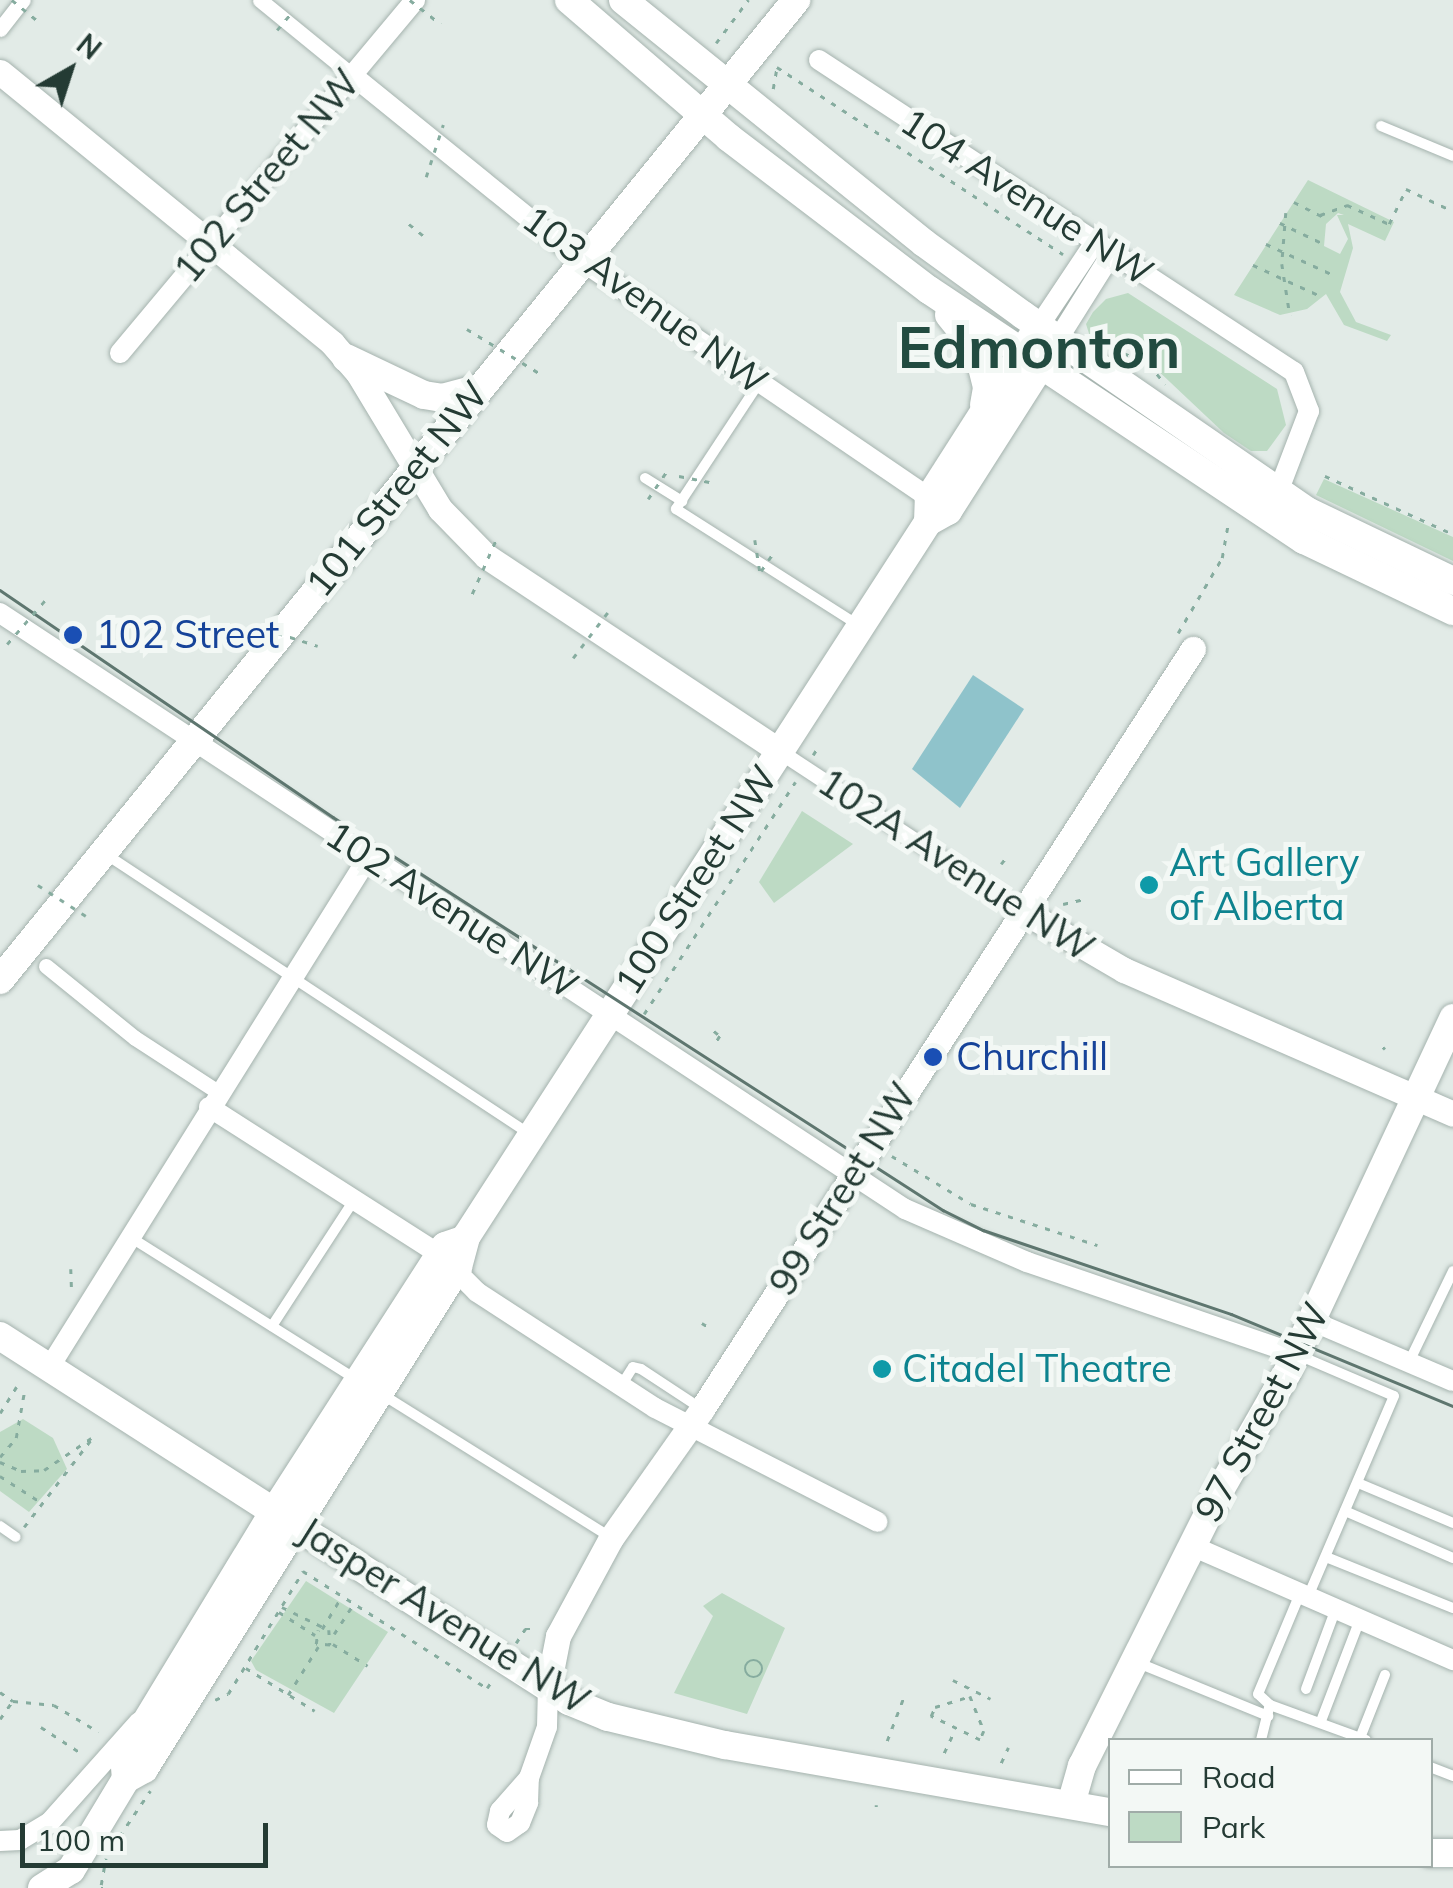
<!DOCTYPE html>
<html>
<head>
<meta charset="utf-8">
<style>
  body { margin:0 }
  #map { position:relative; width:1453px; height:1888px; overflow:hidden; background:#e2ebe7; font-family:Mulish,sans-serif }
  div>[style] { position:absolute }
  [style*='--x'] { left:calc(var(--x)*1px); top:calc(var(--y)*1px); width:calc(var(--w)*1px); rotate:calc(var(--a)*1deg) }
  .green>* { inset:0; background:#bddac4 }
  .water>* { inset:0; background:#8fc3cb }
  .path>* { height:2.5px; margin-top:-1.25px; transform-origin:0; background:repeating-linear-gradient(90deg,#86ac9f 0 5px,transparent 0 13px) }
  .path>.ring { margin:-1.25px; padding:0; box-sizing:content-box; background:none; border:2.5px solid #86ac9f; border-radius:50% }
  .roads { filter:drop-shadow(0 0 2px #a5b3ae) drop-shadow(0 0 2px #a5b3ae) }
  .service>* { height:10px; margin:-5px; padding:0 5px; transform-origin:5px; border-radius:5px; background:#fff }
  .pedestrian>* { height:15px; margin:-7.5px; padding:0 7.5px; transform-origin:7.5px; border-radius:7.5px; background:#fff }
  .minor>* { height:20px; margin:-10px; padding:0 10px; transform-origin:10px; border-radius:10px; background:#fff }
  .tertiary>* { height:25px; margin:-12.5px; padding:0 12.5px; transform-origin:12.5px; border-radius:12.5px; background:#fff }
  .secondary>* { height:28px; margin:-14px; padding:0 14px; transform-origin:14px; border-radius:14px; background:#fff }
  .tram>* { height:2.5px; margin:-1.25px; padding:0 1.25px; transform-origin:1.25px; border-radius:1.25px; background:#5e766f }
  .path-bridge>* { height:2.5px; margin-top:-1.25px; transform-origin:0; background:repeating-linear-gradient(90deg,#86ac9f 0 5px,transparent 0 13px) }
  .dots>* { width:28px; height:28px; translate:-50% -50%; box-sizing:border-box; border:5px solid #f3f8f5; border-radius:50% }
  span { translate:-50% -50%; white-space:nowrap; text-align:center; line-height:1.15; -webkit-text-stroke:10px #f3f8f5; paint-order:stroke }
  .street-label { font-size:38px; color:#243b34 }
  .transit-label { font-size:38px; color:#164399 }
  .left { translate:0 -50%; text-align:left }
  .culture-label { font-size:38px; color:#0d838f }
  .town-label { font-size:58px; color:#224b40; font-weight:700 }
  .legend { position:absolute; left:1108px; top:1738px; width:325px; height:130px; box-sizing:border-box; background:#f3f8f5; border:2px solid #a0aca8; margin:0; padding:12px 18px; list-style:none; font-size:30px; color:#243b34 }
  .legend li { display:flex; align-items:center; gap:20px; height:50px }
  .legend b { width:50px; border:2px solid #a0aca8 }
  .north { position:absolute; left:20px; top:20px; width:100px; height:100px; -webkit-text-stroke:8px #f3f8f5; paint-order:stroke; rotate:39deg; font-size:28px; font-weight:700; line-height:40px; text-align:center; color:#243b34 }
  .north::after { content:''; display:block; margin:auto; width:35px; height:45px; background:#243b34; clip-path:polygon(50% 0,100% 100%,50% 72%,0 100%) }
  .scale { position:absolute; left:20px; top:1823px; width:248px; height:45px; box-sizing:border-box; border:5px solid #243b34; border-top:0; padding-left:12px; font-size:30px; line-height:35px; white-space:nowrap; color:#243b34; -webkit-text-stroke:8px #f3f8f5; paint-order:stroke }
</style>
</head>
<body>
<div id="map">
  <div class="green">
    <i style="clip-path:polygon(evenodd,1308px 180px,1394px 222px,1385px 241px,1348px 224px,1353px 248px,1340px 292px,1356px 322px,1391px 335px,1387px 341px,1344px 325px,1326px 294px,1307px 309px,1280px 315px,1234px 295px,1308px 180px,1338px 213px,1344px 215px,1337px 215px,1348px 239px,1340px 254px,1324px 246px,1326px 224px,1338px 213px)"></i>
    <i style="clip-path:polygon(1128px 293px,1277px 389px,1286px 425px,1267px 451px,1251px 451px,1224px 433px,1135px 349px,1091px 340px,1086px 324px,1093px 312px,1106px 299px)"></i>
    <i style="clip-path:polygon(1324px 479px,1453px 537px,1453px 561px,1316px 495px)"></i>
    <i style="clip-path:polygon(802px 811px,853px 844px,774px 903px,759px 882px)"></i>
    <i style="clip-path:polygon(23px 1419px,53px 1438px,67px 1469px,29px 1512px,0 1491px,0 1432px)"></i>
    <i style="clip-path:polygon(306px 1581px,388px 1632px,334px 1713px,256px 1670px,251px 1661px)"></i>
    <i style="clip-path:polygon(722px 1593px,785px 1628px,747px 1714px,674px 1693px,713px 1616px,703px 1606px)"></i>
  </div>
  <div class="water">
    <i style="clip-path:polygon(973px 675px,1024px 709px,960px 808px,912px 769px)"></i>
  </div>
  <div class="path">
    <i style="--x:716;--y:43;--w:54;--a:-53.3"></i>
    <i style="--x:773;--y:89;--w:22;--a:-80"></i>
    <i style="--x:777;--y:67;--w:342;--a:33.2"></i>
    <i style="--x:1294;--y:202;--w:38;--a:27"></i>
    <i style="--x:1286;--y:213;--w:51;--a:94.5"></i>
    <i style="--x:1282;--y:264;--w:52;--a:81.1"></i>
    <i style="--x:1320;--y:215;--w:29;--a:-20"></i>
    <i style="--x:1347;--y:205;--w:46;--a:24.3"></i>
    <i style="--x:1389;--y:224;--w:39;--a:-64"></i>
    <i style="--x:1406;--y:189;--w:52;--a:25.1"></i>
    <i style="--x:1280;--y:223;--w:49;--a:25.5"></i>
    <i style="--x:409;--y:224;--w:21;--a:39"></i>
    <i style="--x:1266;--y:244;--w:77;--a:24.6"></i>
    <i style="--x:1253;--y:265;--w:77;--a:24.6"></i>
    <i style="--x:1112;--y:348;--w:40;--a:23.4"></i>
    <i style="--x:1149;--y:364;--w:26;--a:51"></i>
    <i style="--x:1325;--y:476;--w:141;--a:24.4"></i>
    <i style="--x:1178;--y:633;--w:87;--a:-59.6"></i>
    <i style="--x:1222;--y:558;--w:36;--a:-80"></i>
    <i style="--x:813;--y:755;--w:9;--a:-58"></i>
    <i style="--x:1001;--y:864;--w:11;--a:-52"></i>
    <i style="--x:1063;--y:904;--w:23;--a:-13"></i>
    <i style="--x:644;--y:1014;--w:277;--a:-56.9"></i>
    <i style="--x:714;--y:1031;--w:8;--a:40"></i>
    <i style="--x:720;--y:1036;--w:6;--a:121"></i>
    <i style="--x:1383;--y:1047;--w:3;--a:45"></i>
    <i style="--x:892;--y:1156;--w:92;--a:31.3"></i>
    <i style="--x:971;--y:1204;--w:133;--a:18"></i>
    <i style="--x:71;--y:1269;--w:25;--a:88"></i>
    <i style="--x:702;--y:1323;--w:9;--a:32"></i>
    <i style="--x:0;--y:1413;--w:31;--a:-58"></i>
    <i style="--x:0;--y:1457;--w:25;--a:-50"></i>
    <i style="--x:16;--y:1438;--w:46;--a:-79.9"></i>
    <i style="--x:0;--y:1462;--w:23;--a:23"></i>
    <i style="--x:21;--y:1471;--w:23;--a:-2"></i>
    <i style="--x:44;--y:1470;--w:57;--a:-34.2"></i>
    <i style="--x:0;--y:1476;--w:50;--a:32.7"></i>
    <i style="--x:24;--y:1527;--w:113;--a:-52.5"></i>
    <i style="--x:282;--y:1607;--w:52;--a:26.1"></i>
    <i style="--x:329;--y:1630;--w:15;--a:86"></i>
    <i style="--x:330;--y:1645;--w:14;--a:-176"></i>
    <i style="--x:316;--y:1644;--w:14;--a:-82"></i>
    <i style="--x:279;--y:1612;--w:43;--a:32.6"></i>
    <i style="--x:322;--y:1629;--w:37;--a:-59"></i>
    <i style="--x:334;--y:1634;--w:37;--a:-57"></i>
    <i style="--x:516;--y:1643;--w:17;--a:-57"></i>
    <i style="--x:525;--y:1629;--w:11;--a:0"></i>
    <i style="--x:333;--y:1644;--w:41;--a:32.2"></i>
    <i class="ring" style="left:745px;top:1660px;width:15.5px;height:15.5px"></i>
    <i style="--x:246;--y:1668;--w:81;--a:31.9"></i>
    <i style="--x:953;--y:1680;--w:42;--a:26.6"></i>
    <i style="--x:0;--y:1692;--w:16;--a:35"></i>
    <i style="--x:13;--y:1701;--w:41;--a:5.6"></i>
    <i style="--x:54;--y:1705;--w:52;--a:31"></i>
    <i style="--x:288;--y:1695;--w:57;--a:-58"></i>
    <i style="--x:970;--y:1696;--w:38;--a:68"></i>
    <i style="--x:984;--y:1731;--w:10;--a:114"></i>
    <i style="--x:980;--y:1740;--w:55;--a:-153.9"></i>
    <i style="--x:931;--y:1716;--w:10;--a:-66"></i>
    <i style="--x:935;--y:1707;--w:37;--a:-17"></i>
    <i style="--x:215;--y:1700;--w:14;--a:-25"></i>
    <i style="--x:228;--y:1694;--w:144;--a:-58.6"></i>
    <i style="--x:303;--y:1571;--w:218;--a:32.5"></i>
    <i style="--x:487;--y:1688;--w:11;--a:-56"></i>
    <i style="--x:0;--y:1719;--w:21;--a:-55"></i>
    <i style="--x:41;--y:1727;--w:51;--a:33.1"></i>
    <i style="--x:887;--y:1741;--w:45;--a:-69.1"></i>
    <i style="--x:944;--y:1753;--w:26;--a:-65"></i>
    <i style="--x:1001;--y:1763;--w:17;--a:-65"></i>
    <i style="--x:876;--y:1807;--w:2;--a:-90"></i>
    <i style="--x:112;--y:1847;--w:68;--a:-55.8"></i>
    <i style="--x:101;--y:1885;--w:27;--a:-80"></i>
    <i style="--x:101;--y:1888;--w:2;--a:0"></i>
  </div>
  <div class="roads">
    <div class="service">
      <i style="--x:1381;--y:126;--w:78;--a:22.6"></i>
      <i style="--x:759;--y:383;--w:151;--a:123.4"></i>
      <i style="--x:676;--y:509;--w:218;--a:32.5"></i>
      <i style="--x:645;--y:478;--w:44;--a:31.9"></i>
      <i style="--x:107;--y:855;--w:508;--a:33.44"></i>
      <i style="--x:130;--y:1237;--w:268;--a:32.2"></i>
      <i style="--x:272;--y:1326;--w:150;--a:-56.9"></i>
      <i style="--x:1298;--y:1355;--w:104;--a:23.1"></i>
      <i style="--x:1394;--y:1396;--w:219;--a:113.2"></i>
      <i style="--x:1409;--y:1362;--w:101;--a:-64.2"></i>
      <i style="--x:621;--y:1386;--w:22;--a:-58"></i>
      <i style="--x:633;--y:1367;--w:8;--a:14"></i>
      <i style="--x:641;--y:1369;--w:73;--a:33.3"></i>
      <i style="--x:383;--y:1395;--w:268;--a:32"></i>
      <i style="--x:1358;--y:1483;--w:103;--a:22.8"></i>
      <i style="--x:1345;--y:1511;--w:118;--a:23.5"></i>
      <i style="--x:0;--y:1526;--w:19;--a:35"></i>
      <i style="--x:1326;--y:1557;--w:137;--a:21.9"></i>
      <i style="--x:1136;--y:1662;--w:143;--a:22.2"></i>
      <i style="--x:1306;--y:1689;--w:83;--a:-69.6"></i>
      <i style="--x:1270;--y:1705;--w:16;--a:-137"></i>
      <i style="--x:1258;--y:1694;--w:106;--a:-67.3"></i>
      <i style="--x:1321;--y:1721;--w:106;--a:-69"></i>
      <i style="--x:1360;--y:1738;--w:68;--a:-68.4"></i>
      <i style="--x:1261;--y:1740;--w:36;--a:-76"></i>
      <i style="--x:1270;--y:1705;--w:102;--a:20"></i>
      <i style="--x:1430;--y:1767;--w:25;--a:21"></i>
    </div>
    <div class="pedestrian">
      <i style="--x:260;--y:0;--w:119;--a:39.2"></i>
      <i style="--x:0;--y:29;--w:37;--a:-52"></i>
      <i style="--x:779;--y:751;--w:292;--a:33.3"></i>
      <i style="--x:46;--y:966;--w:114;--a:39"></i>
      <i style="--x:135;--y:1038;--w:99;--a:33"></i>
    </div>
    <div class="minor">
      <i style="--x:819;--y:60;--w:568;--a:33.3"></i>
      <i style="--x:1294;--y:372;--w:42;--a:69"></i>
      <i style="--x:1309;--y:411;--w:87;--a:110.9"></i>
      <i style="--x:352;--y:75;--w:296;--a:39"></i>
      <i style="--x:582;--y:261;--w:431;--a:34.3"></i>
      <i style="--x:1039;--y:326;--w:101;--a:-56.3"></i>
      <i style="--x:1058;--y:339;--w:102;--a:-57.9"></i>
      <i style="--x:120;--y:353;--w:460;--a:-50.1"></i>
      <i style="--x:0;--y:613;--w:1084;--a:33.37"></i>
      <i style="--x:905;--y:1209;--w:133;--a:23.5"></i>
      <i style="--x:1027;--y:1262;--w:284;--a:18.9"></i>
      <i style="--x:209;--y:1107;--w:274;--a:32.6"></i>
      <i style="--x:440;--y:1255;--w:52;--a:45"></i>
      <i style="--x:477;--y:1292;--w:212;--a:33.1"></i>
      <i style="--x:655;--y:1408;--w:250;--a:27.1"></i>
      <i style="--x:1312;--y:1321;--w:153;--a:23.1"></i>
      <i style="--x:49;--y:1368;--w:604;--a:-57.99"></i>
      <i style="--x:1192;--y:1546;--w:285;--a:23.6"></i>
      <i style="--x:529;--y:1778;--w:44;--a:131.3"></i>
      <i style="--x:500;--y:1811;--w:14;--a:102"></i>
      <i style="--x:497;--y:1825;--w:12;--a:35"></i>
      <i style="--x:507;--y:1832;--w:16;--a:-35"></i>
      <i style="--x:520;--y:1823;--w:22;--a:-68"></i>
      <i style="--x:528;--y:1803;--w:25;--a:-88"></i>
      <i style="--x:529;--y:1778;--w:54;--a:-70.6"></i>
      <i style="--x:547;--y:1727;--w:40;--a:-88.6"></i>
      <i style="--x:0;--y:1841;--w:20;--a:-3"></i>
      <i style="--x:20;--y:1840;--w:35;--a:-31"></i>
      <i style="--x:50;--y:1822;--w:134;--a:-48.3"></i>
    </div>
    <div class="tertiary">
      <i style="--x:0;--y:72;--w:429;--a:39.2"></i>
      <i style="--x:332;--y:343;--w:40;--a:49"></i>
      <i style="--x:358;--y:373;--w:159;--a:58.9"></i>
      <i style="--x:440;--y:509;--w:66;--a:45.6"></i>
      <i style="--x:486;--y:556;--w:352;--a:33.6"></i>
      <i style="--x:1023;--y:911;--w:117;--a:30.3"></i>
      <i style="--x:1124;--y:970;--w:359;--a:23.6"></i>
      <i style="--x:548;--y:1687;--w:52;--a:-78.9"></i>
      <i style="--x:558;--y:1636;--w:111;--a:-61.6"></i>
      <i style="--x:611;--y:1538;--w:158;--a:-54.8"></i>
      <i style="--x:702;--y:1409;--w:905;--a:-57.14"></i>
    </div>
    <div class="secondary">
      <i style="--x:569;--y:0;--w:210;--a:40.7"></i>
      <i style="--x:728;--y:137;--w:253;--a:37.3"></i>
      <i style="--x:929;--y:290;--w:451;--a:33.7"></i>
      <i style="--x:1304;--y:540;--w:165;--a:25.5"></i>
      <i style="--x:623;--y:0;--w:387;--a:38.9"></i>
      <i style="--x:924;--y:243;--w:122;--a:36"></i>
      <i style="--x:1023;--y:315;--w:347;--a:34.6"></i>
      <i style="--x:1309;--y:512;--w:160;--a:25.6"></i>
      <i style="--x:949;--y:315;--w:46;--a:51.1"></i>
      <i style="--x:978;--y:351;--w:38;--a:76"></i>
      <i style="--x:987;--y:388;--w:17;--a:100"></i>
      <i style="--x:346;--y:358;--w:86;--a:25.4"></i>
      <i style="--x:424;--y:395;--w:18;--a:9"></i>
      <i style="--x:442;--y:398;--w:38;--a:-15"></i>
      <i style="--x:928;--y:522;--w:23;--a:-29"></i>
      <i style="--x:948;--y:511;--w:190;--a:-57.5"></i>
      <i style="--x:0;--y:980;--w:1263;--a:-50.91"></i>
      <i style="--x:0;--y:1336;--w:676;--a:32.68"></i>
      <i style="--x:569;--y:1701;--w:42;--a:22.3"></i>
      <i style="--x:608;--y:1717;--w:120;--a:13.5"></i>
      <i style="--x:725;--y:1745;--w:391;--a:9.9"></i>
      <i style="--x:126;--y:1779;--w:21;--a:-95"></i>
      <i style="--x:124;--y:1758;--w:290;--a:-58.7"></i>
      <i style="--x:275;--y:1510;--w:314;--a:-57.2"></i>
      <i style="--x:445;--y:1246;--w:21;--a:-19"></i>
      <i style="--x:1071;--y:1804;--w:40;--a:-74"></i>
      <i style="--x:1082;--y:1766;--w:306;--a:-63.4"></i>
      <i style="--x:1219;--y:1492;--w:137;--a:-60.3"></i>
      <i style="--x:1287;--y:1373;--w:392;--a:-64.9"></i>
      <i style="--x:1430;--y:1853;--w:23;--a:0"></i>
      <i style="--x:42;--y:1888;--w:34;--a:-32"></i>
      <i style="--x:71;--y:1870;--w:106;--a:-58.9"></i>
      <i style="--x:126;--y:1779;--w:21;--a:-29"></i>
      <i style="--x:144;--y:1769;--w:592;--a:-57.97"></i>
      <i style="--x:458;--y:1267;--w:31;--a:-75"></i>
      <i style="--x:466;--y:1237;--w:851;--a:-57.13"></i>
      <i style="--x:928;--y:522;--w:24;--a:-88"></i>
      <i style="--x:929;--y:498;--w:204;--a:-57.4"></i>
    </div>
  </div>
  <div class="tram">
    <i style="--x:0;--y:590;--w:403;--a:34.3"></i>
    <i style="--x:333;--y:817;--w:726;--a:32.79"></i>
    <i style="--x:943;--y:1210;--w:45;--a:26.6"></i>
    <i style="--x:983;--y:1230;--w:262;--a:18.7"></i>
    <i style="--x:1231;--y:1314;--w:240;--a:22.5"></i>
  </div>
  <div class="path-bridge">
    <i style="--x:12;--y:0;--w:35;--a:39"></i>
    <i style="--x:410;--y:0;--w:39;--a:38"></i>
    <i style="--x:277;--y:30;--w:25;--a:-50"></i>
    <i style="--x:426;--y:177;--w:55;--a:-71.9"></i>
    <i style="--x:467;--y:329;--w:90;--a:31.4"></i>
    <i style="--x:679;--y:476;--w:31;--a:11"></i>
    <i style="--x:648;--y:499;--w:32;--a:-56"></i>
    <i style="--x:755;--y:540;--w:32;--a:81"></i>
    <i style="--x:761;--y:571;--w:23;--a:-56"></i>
    <i style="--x:472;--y:594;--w:64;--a:-66.2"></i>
    <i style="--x:253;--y:625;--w:68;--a:17.9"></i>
    <i style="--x:7;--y:644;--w:61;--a:-49"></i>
    <i style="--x:573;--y:658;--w:63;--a:-52.8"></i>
    <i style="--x:38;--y:885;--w:61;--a:32.9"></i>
  </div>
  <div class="dots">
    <i style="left:73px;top:635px;background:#1a4fb4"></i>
    <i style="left:1149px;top:885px;background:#0f9aa8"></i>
    <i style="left:933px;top:1057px;background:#1a4fb4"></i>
    <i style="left:882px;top:1369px;background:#0f9aa8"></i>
  </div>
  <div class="street-label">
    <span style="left:267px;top:176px;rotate:-50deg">102 Street NW</span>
    <span style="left:1027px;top:197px;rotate:33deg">104 Avenue NW</span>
    <span style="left:645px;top:300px;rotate:36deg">103 Avenue NW</span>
    <span style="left:397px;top:489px;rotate:-51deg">101 Street NW</span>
    <span style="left:956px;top:865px;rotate:33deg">102A Avenue NW</span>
    <span style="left:696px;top:880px;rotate:-57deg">100 Street NW</span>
    <span style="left:452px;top:910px;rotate:33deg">102 Avenue NW</span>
    <span style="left:843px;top:1189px;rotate:-58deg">99 Street NW</span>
    <span style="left:1262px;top:1412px;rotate:-62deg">97 Street NW</span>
    <span style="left:444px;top:1616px;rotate:32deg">Jasper Avenue NW</span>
  </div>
  <div class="transit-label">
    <span class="left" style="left:96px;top:635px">102 Street</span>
    <span class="left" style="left:956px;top:1057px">Churchill</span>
  </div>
  <div class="culture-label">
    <span class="left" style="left:1169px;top:885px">Art Gallery<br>of Alberta</span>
    <span class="left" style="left:902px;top:1369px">Citadel Theatre</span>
  </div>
  <div class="town-label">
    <span style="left:1039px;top:347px">Edmonton</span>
  </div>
  <ul class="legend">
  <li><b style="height:12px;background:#fff"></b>Road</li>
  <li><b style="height:28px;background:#bddac4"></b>Park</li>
  </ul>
  <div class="north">N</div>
  <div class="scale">100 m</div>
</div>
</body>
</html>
